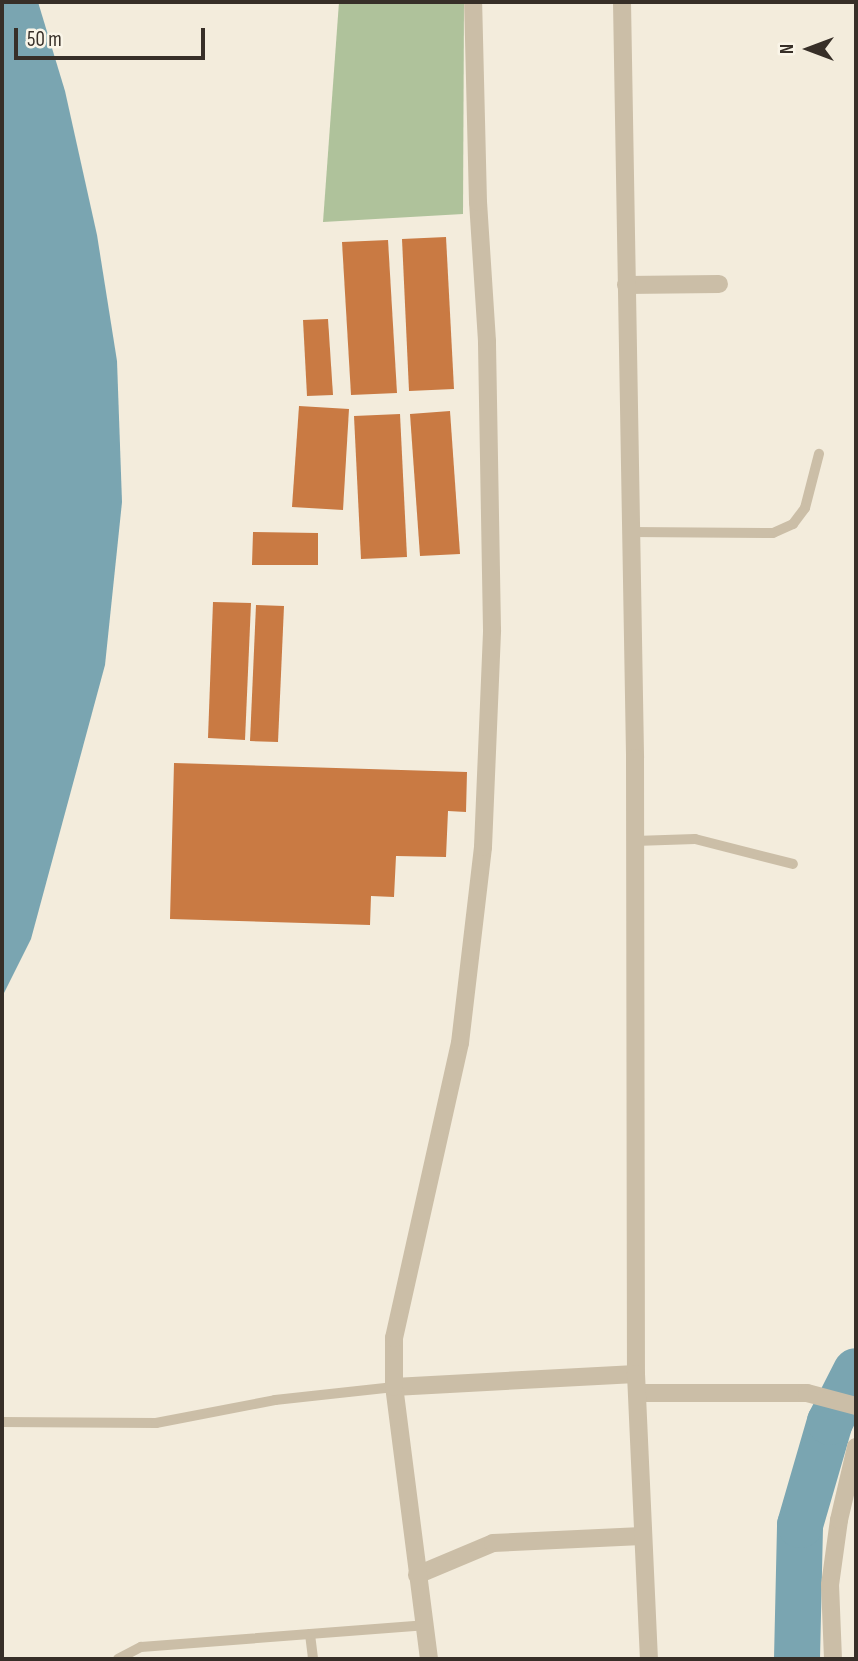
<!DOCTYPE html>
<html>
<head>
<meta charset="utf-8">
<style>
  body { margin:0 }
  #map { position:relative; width:858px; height:1661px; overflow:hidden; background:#f3ecdc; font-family:"Sofia Sans Condensed",sans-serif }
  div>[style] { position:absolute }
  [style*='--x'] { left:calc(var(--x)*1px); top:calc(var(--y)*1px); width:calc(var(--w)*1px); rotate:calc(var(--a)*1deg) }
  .green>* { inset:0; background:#afc29b }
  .water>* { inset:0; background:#7aa5b1 }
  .river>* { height:46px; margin:-23px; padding:0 23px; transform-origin:23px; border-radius:23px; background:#7aa5b1 }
  .building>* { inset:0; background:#c97a43 }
  .service>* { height:10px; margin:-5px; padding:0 5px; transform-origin:5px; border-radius:5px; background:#cbbea7 }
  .minor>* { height:18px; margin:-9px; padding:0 9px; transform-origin:9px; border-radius:9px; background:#cbbea7 }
  .tertiary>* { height:18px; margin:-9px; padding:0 9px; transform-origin:9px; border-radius:9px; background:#cbbea7 }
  span { translate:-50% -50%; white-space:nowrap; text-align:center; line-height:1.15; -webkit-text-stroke:5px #faf5e8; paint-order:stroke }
  .frame { position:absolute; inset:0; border:4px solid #372f28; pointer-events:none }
  .north { position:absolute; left:774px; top:14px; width:70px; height:70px; -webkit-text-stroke:5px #faf5e8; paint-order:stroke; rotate:270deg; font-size:19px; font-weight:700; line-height:28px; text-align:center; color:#372f28 }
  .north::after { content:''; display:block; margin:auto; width:24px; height:32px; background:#372f28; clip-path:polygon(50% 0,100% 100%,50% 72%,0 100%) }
  .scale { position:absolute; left:14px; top:28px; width:191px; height:32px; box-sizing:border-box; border:4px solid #372f28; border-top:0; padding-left:9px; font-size:21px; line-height:24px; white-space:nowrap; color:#372f28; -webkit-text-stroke:5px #faf5e8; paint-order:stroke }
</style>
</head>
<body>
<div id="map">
  <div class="green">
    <i style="clip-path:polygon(339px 2px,464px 2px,463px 214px,323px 222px)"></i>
  </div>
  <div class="water">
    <i style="clip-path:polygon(2px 2px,38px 2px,65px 91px,97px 235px,117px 361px,122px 502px,105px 665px,31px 939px,2px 997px)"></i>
  </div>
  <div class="river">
    <i style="--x:797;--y:1659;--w:134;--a:-88.7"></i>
    <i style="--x:800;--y:1525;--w:107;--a:-73.8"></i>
    <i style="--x:830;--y:1422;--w:57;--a:-63"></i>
  </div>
  <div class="building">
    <i style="clip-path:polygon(446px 237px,454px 389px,409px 391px,402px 239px)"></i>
    <i style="clip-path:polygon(388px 240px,397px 393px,351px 395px,342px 242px)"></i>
    <i style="clip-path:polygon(328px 319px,333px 395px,307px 396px,303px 320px)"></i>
    <i style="clip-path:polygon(299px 406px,349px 409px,343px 510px,292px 507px)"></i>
    <i style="clip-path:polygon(450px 411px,460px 554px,420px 556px,410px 414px)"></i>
    <i style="clip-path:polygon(400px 414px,407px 557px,361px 559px,354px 416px)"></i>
    <i style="clip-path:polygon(253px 532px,318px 533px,318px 565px,252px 565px)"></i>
    <i style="clip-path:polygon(213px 602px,251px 603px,245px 740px,208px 738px)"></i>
    <i style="clip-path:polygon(256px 605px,284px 606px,278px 742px,250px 741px)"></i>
    <i style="clip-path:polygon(174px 763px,467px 772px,466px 812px,448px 811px,446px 857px,396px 856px,394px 897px,371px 896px,370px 925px,170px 919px)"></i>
  </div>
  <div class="service">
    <i style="--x:631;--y:532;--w:142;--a:0.4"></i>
    <i style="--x:773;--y:533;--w:22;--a:-24"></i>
    <i style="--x:793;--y:524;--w:20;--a:-53"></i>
    <i style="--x:805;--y:508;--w:56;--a:-75.5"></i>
    <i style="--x:635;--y:841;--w:60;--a:-1.9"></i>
    <i style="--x:695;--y:839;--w:101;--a:14.3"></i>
    <i style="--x:2;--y:1422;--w:154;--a:0.4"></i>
    <i style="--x:156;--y:1423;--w:121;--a:-10.9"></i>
    <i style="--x:275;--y:1400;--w:120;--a:-6.2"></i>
    <i style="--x:310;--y:1634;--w:25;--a:83"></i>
    <i style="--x:118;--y:1659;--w:26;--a:-28"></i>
    <i style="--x:141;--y:1647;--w:284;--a:-4.4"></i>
  </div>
  <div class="minor">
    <i style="--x:626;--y:285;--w:93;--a:-0.6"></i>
    <i style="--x:394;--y:1387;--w:242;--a:-3.1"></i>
    <i style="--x:637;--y:1393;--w:170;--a:0"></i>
    <i style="--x:807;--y:1393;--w:51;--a:14.9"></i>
    <i style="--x:417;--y:1575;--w:82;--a:-22.8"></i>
    <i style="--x:493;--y:1543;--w:149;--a:-2.7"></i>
    <i style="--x:429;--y:1659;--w:274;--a:-97.3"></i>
    <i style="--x:394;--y:1387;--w:49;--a:-90"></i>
    <i style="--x:394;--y:1338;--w:302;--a:-77.4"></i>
    <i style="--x:460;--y:1043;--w:197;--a:-83.3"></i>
    <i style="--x:483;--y:847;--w:217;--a:-87.6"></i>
    <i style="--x:492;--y:630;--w:289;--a:-91"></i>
    <i style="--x:487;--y:341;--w:139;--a:-93.7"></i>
    <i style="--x:478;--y:202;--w:200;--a:-91.4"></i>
    <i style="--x:833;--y:1659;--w:74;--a:-92.3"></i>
    <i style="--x:830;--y:1585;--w:66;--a:-82.1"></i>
    <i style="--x:839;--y:1520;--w:75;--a:-76.9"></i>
  </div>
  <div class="tertiary">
    <i style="--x:622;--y:2;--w:756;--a:89.01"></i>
    <i style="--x:635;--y:758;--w:616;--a:89.91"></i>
    <i style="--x:636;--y:1374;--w:285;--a:87.4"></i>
  </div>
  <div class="frame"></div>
  <div class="north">N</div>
  <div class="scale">50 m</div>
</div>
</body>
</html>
